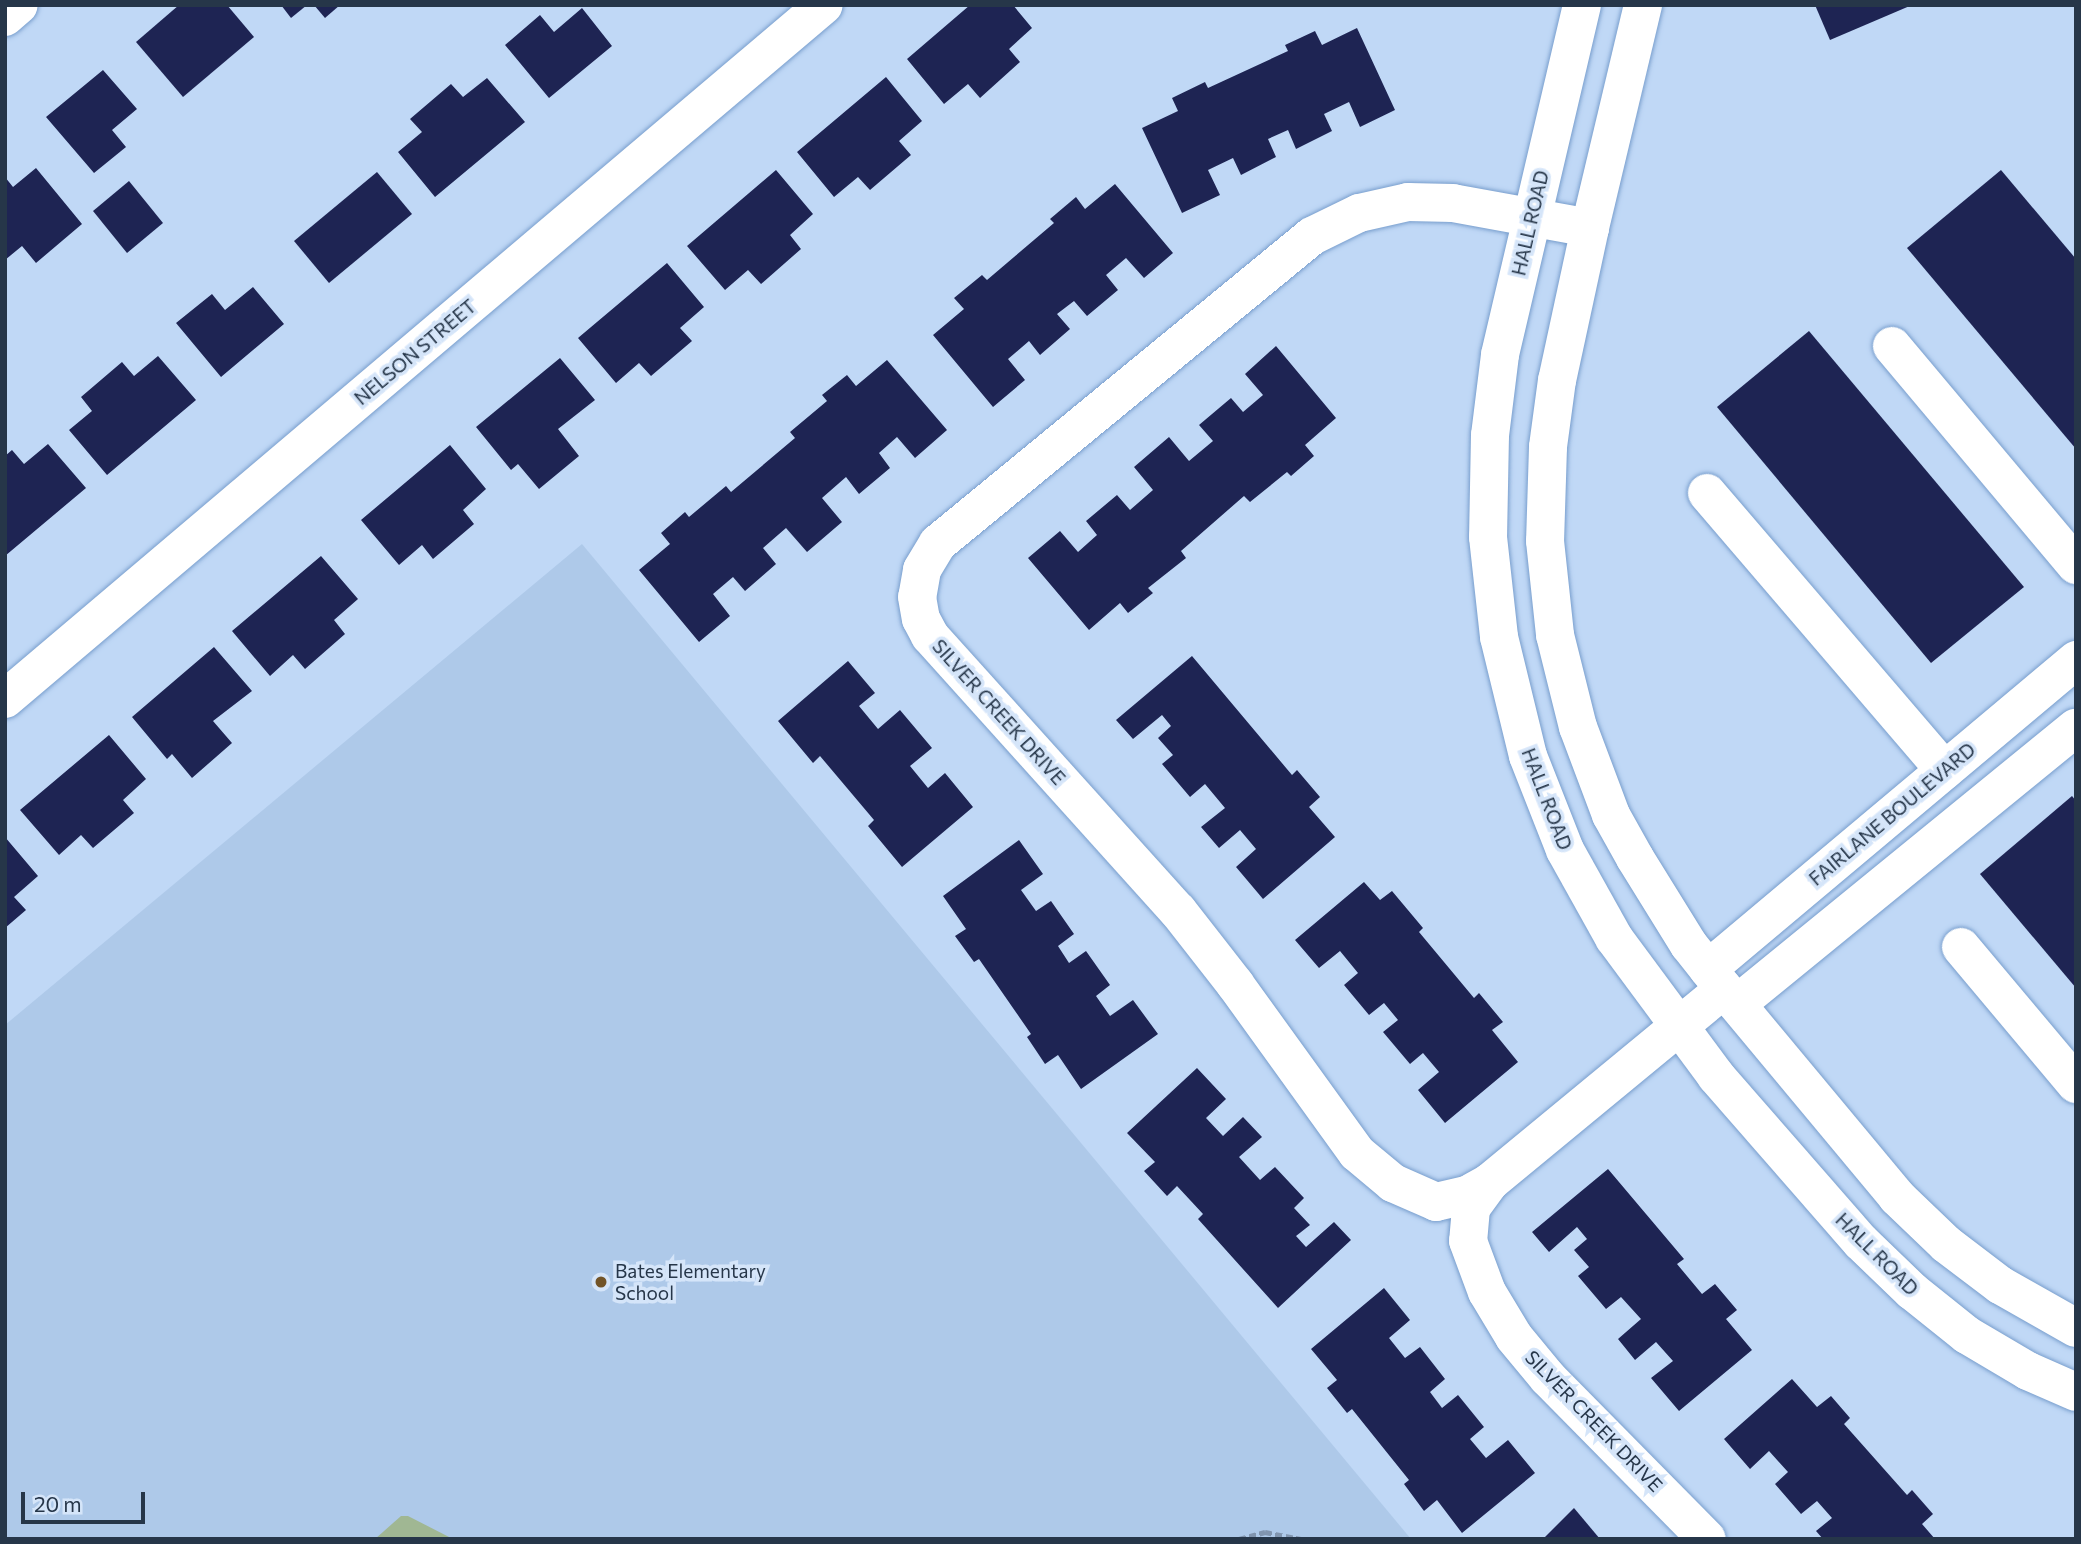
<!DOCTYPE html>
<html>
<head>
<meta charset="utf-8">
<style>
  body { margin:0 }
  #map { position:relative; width:2081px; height:1544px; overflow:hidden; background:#c0d8f6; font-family:Commissioner,sans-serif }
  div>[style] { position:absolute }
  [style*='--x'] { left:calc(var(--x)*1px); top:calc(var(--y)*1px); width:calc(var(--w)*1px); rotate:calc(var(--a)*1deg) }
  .built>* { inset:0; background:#aec9e9 }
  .green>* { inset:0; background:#a0b793 }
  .building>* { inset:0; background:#1e2453 }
  .path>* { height:4.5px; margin-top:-2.25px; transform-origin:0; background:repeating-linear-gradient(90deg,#8195af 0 7px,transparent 0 10.5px) }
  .roads { filter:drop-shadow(0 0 2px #789ecd) drop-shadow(0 0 2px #789ecd) }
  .minor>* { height:38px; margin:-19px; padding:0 19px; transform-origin:19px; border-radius:19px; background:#fff }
  .dots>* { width:19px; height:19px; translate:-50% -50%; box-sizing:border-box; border:4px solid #d5e5f9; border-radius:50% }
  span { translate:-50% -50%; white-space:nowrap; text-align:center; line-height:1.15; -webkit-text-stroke:7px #d5e5f9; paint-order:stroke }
  .street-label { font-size:19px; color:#263649 }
  .poi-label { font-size:19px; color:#263649 }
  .left { translate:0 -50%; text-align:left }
  .frame { position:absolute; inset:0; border:7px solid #263649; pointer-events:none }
  .scale { position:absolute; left:21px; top:1492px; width:124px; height:32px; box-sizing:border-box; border:4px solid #263649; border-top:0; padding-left:9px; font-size:21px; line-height:24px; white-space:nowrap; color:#263649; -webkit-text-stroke:5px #d5e5f9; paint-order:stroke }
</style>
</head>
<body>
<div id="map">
  <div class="built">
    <i style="clip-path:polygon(582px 544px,1411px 1539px,5px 1539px,5px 1025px)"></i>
  </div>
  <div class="green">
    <i style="clip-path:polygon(401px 1516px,408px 1516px,453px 1539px,375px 1539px)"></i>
  </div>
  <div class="building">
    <i style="clip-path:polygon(179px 5px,227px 5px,254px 37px,183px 97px,136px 42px)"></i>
    <i style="clip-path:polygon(281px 5px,307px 5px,291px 18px)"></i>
    <i style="clip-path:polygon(314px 5px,340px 5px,325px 18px)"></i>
    <i style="clip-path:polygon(970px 5px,1013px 5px,1032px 28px,1009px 49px,1020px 62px,980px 98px,968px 84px,944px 104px,907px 59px)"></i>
    <i style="clip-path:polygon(1815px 5px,1912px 5px,1830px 40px)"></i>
    <i style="clip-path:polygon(582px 8px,612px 46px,549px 98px,505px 45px,540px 15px,554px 32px)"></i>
    <i style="clip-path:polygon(1357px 28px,1395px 110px,1360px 127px,1349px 102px,1324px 114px,1332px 131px,1296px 149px,1288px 130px,1268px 139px,1276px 157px,1241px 175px,1233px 158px,1208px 170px,1220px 195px,1182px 213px,1142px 128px,1178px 111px,1172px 98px,1205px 82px,1208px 88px,1288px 51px,1285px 45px,1315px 31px,1322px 45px)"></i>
    <i style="clip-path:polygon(103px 70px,137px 109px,112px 130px,126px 147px,94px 173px,46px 117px)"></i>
    <i style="clip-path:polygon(886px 77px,922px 121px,899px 141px,911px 155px,870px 190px,858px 177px,834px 197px,797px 152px)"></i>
    <i style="clip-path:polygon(487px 78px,525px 122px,435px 197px,398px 152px,422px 132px,410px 119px,451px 84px,463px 97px)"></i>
    <i style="clip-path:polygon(36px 168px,82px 224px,36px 263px,22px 246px,5px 260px,5px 177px,13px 187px)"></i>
    <i style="clip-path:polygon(776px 170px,813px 214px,790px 235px,801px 249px,761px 284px,748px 270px,725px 290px,687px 246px)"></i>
    <i style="clip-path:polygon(2001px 170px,2076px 259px,2076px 449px,1907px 248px)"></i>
    <i style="clip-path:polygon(377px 172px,412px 214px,329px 283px,294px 241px)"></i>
    <i style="clip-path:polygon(129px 181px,163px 223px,127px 253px,93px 211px)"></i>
    <i style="clip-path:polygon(1115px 184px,1173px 253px,1144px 278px,1126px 258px,1106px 275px,1118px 290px,1087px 316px,1074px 301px,1057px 314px,1070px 329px,1040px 355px,1029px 341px,1008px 359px,1025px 380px,993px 407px,933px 335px,964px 309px,954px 298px,982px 275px,987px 280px,1054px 223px,1050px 219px,1076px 197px,1085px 209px)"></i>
    <i style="clip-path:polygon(667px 263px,704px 307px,680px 328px,692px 341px,651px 376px,639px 363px,616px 383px,578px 338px)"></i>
    <i style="clip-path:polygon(253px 287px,284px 324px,221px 377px,176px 323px,212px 294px,225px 310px)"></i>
    <i style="clip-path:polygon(1809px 331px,2024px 587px,1931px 663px,1717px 407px)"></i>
    <i style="clip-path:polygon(1276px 346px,1336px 418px,1305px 445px,1314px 456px,1291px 476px,1287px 472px,1250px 502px,1244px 496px,1181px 551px,1186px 558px,1148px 588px,1153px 593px,1128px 613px,1120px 603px,1089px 630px,1028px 558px,1060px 531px,1078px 552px,1097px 535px,1086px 521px,1117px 495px,1130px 510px,1153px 490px,1134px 467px,1169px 437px,1189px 461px,1213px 441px,1199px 425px,1231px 398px,1243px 412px,1263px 395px,1245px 374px)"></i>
    <i style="clip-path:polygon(158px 356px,196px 400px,107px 475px,69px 430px,92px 411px,81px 397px,122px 362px,134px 376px)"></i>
    <i style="clip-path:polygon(560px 358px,595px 400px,558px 429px,579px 456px,539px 489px,518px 464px,511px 470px,476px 427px)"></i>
    <i style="clip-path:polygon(887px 360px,947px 430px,915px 458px,897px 437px,879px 453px,890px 468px,859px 494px,846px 477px,822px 498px,842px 522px,807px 552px,786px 528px,763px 548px,776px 564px,745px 591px,733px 577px,713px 594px,730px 616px,699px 642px,639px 570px,670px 544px,661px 533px,685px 512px,689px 517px,726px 486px,731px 492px,795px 438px,790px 432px,827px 401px,822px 395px,847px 375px,856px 386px)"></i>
    <i style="clip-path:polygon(48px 444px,86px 488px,5px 556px,5px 456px,12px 450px,24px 464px)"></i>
    <i style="clip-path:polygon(450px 445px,486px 489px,463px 510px,474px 524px,433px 559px,422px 545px,399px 565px,361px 520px)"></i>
    <i style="clip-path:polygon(321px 556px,358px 599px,334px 620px,345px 634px,305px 669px,293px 655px,270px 676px,232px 631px)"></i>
    <i style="clip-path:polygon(214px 647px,252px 691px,213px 721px,232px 743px,192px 778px,172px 754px,167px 759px,132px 717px)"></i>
    <i style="clip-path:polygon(1192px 656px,1292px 775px,1297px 770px,1320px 797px,1309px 807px,1335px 837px,1263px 899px,1236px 867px,1256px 849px,1240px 830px,1219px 848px,1201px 827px,1225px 808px,1205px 784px,1190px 797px,1162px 764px,1173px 755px,1158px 738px,1171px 726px,1162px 715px,1133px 739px,1116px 720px)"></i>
    <i style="clip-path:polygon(848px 661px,875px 693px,859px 706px,878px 729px,900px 710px,932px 748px,910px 766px,928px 788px,945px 773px,973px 807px,902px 867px,868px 826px,874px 820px,820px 756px,813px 763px,778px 721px)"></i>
    <i style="clip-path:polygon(109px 735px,146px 779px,123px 800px,134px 813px,93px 848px,81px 835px,59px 855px,20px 810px)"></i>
    <i style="clip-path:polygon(2072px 796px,2076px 801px,2076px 988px,1980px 874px)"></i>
    <i style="clip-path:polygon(5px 837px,38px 876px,14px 897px,26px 910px,5px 928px)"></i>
    <i style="clip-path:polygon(1019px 840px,1043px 874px,1021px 890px,1036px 911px,1051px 901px,1074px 934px,1058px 946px,1069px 963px,1086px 951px,1110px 985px,1096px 996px,1110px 1016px,1133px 1000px,1158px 1034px,1081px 1089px,1058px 1055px,1045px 1064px,1027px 1037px,1031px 1034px,979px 959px,974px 962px,955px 936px,966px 929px,943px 896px)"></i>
    <i style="clip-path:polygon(1364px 882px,1380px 900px,1392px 891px,1423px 928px,1419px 932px,1474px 998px,1479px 993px,1503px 1022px,1492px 1030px,1518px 1062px,1445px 1123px,1418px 1090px,1439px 1072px,1423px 1053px,1410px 1064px,1383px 1032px,1398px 1020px,1384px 1003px,1369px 1015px,1344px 985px,1358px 973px,1340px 951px,1319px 968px,1295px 940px)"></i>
    <i style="clip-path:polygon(1197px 1068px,1226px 1099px,1206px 1118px,1223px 1136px,1243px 1117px,1262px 1137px,1239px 1157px,1260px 1180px,1275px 1167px,1304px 1198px,1294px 1208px,1310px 1225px,1296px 1236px,1306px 1247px,1334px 1222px,1351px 1240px,1278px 1308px,1198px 1219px,1203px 1214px,1177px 1186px,1167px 1196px,1144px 1171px,1155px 1162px,1127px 1133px)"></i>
    <i style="clip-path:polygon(1608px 1169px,1684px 1259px,1677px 1264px,1702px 1294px,1715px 1284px,1737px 1310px,1726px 1319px,1752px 1350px,1679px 1411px,1651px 1378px,1673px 1361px,1656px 1342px,1635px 1360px,1618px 1339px,1641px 1319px,1621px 1297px,1606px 1309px,1578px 1276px,1589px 1267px,1574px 1250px,1587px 1239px,1577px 1227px,1549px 1252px,1532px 1232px)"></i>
    <i style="clip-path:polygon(1384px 1288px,1410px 1320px,1389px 1338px,1405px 1358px,1420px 1347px,1445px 1379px,1430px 1392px,1442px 1408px,1458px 1395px,1484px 1427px,1470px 1439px,1486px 1458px,1508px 1440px,1535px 1473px,1462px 1533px,1437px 1500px,1424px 1511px,1404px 1484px,1409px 1480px,1352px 1409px,1347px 1413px,1327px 1388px,1337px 1380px,1311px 1349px)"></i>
    <i style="clip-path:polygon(1792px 1379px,1817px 1407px,1831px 1396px,1850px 1418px,1844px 1424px,1907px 1495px,1912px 1490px,1933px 1514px,1922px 1524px,1935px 1539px,1823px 1539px,1816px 1531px,1832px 1518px,1817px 1501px,1801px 1514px,1775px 1484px,1788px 1472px,1769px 1451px,1750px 1469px,1724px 1439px)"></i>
    <i style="clip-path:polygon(1574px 1508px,1600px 1539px,1543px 1539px)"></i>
  </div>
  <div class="path">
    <i style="--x:1239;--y:1539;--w:27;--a:-15"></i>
    <i style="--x:1265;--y:1532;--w:38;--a:11"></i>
  </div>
  <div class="roads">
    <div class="minor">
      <i style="--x:1582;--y:5;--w:359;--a:103.2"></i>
      <i style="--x:1500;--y:355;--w:81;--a:97.1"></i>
      <i style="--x:1490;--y:435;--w:102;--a:91.1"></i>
      <i style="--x:1488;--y:537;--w:101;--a:83.7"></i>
      <i style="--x:1499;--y:637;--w:122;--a:76.3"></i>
      <i style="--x:1528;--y:756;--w:101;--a:68.5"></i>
      <i style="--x:1565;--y:850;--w:101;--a:60.9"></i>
      <i style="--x:1614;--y:938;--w:172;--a:53.5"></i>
      <i style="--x:1716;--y:1076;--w:220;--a:48.9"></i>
      <i style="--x:1861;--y:1242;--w:71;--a:43.9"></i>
      <i style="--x:1912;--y:1291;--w:70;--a:38.7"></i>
      <i style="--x:1967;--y:1335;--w:71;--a:30.5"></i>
      <i style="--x:2028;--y:1371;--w:52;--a:23.6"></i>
      <i style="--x:1643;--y:5;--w:229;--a:103.4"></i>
      <i style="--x:1590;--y:228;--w:156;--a:102.2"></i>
      <i style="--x:1557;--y:380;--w:68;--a:97.7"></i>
      <i style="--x:1548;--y:447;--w:94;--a:91.8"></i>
      <i style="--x:1545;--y:541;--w:95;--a:83.9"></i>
      <i style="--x:1555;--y:635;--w:95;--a:76"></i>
      <i style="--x:1578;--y:727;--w:94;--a:69.4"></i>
      <i style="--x:1611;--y:815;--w:49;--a:60.8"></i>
      <i style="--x:1635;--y:858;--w:102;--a:58.2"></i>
      <i style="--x:1689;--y:945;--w:56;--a:51.5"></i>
      <i style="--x:1724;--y:989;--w:271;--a:50.2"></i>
      <i style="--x:1897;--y:1197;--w:68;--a:43.8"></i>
      <i style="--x:1946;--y:1244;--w:68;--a:37.2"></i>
      <i style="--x:2000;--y:1285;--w:87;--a:29.5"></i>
      <i style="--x:5;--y:17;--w:18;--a:-41"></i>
      <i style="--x:1590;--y:228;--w:139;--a:-169.7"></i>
      <i style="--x:1453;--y:203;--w:45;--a:-178.7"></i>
      <i style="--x:1408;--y:202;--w:50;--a:167.3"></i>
      <i style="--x:1359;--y:213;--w:52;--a:153.9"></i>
      <i style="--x:1312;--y:236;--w:484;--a:140.6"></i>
      <i style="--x:938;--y:543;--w:31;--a:121"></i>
      <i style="--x:922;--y:570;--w:27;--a:100"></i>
      <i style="--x:917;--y:597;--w:22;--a:80"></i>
      <i style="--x:921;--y:619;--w:19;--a:62"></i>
      <i style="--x:930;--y:636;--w:370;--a:48"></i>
      <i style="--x:1178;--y:911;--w:93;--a:52"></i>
      <i style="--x:1235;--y:984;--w:208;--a:54.2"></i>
      <i style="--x:1357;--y:1153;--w:47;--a:39.8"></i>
      <i style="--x:1393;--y:1183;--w:47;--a:23.8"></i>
      <i style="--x:1436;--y:1202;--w:32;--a:-13"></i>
      <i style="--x:1467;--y:1195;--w:26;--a:-29"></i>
      <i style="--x:1490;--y:1182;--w:303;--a:-39.5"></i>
      <i style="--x:1892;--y:346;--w:286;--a:50"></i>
      <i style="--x:1707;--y:493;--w:365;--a:49.4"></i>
      <i style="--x:5;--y:699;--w:1073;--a:-40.28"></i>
      <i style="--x:1961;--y:947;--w:179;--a:50"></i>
      <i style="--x:1708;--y:969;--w:481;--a:-40"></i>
      <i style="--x:1737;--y:1004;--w:437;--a:-39.2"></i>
      <i style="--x:1490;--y:1182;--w:32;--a:126"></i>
      <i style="--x:1471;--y:1208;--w:33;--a:95"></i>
      <i style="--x:1468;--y:1241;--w:54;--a:69.6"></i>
      <i style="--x:1487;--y:1292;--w:52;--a:59"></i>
      <i style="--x:1514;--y:1337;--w:53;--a:50.3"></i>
      <i style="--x:1548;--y:1378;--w:226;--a:45.4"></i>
    </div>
  </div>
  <div class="dots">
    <i style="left:601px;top:1282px;background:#725428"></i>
  </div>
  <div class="street-label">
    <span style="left:1530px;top:223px;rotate:-77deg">HALL ROAD</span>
    <span style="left:415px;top:352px;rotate:-40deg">NELSON STREET</span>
    <span style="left:999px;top:712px;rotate:48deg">SILVER CREEK DRIVE</span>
    <span style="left:1547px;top:799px;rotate:69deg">HALL ROAD</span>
    <span style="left:1892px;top:814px;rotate:-40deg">FAIRLANE BOULEVARD</span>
    <span style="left:1877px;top:1254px;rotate:45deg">HALL ROAD</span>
    <span style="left:1594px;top:1421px;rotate:46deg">SILVER CREEK DRIVE</span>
  </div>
  <div class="poi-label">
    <span class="left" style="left:615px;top:1282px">Bates Elementary<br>School</span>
  </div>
  <div class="frame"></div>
  <div class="scale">20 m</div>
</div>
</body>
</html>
